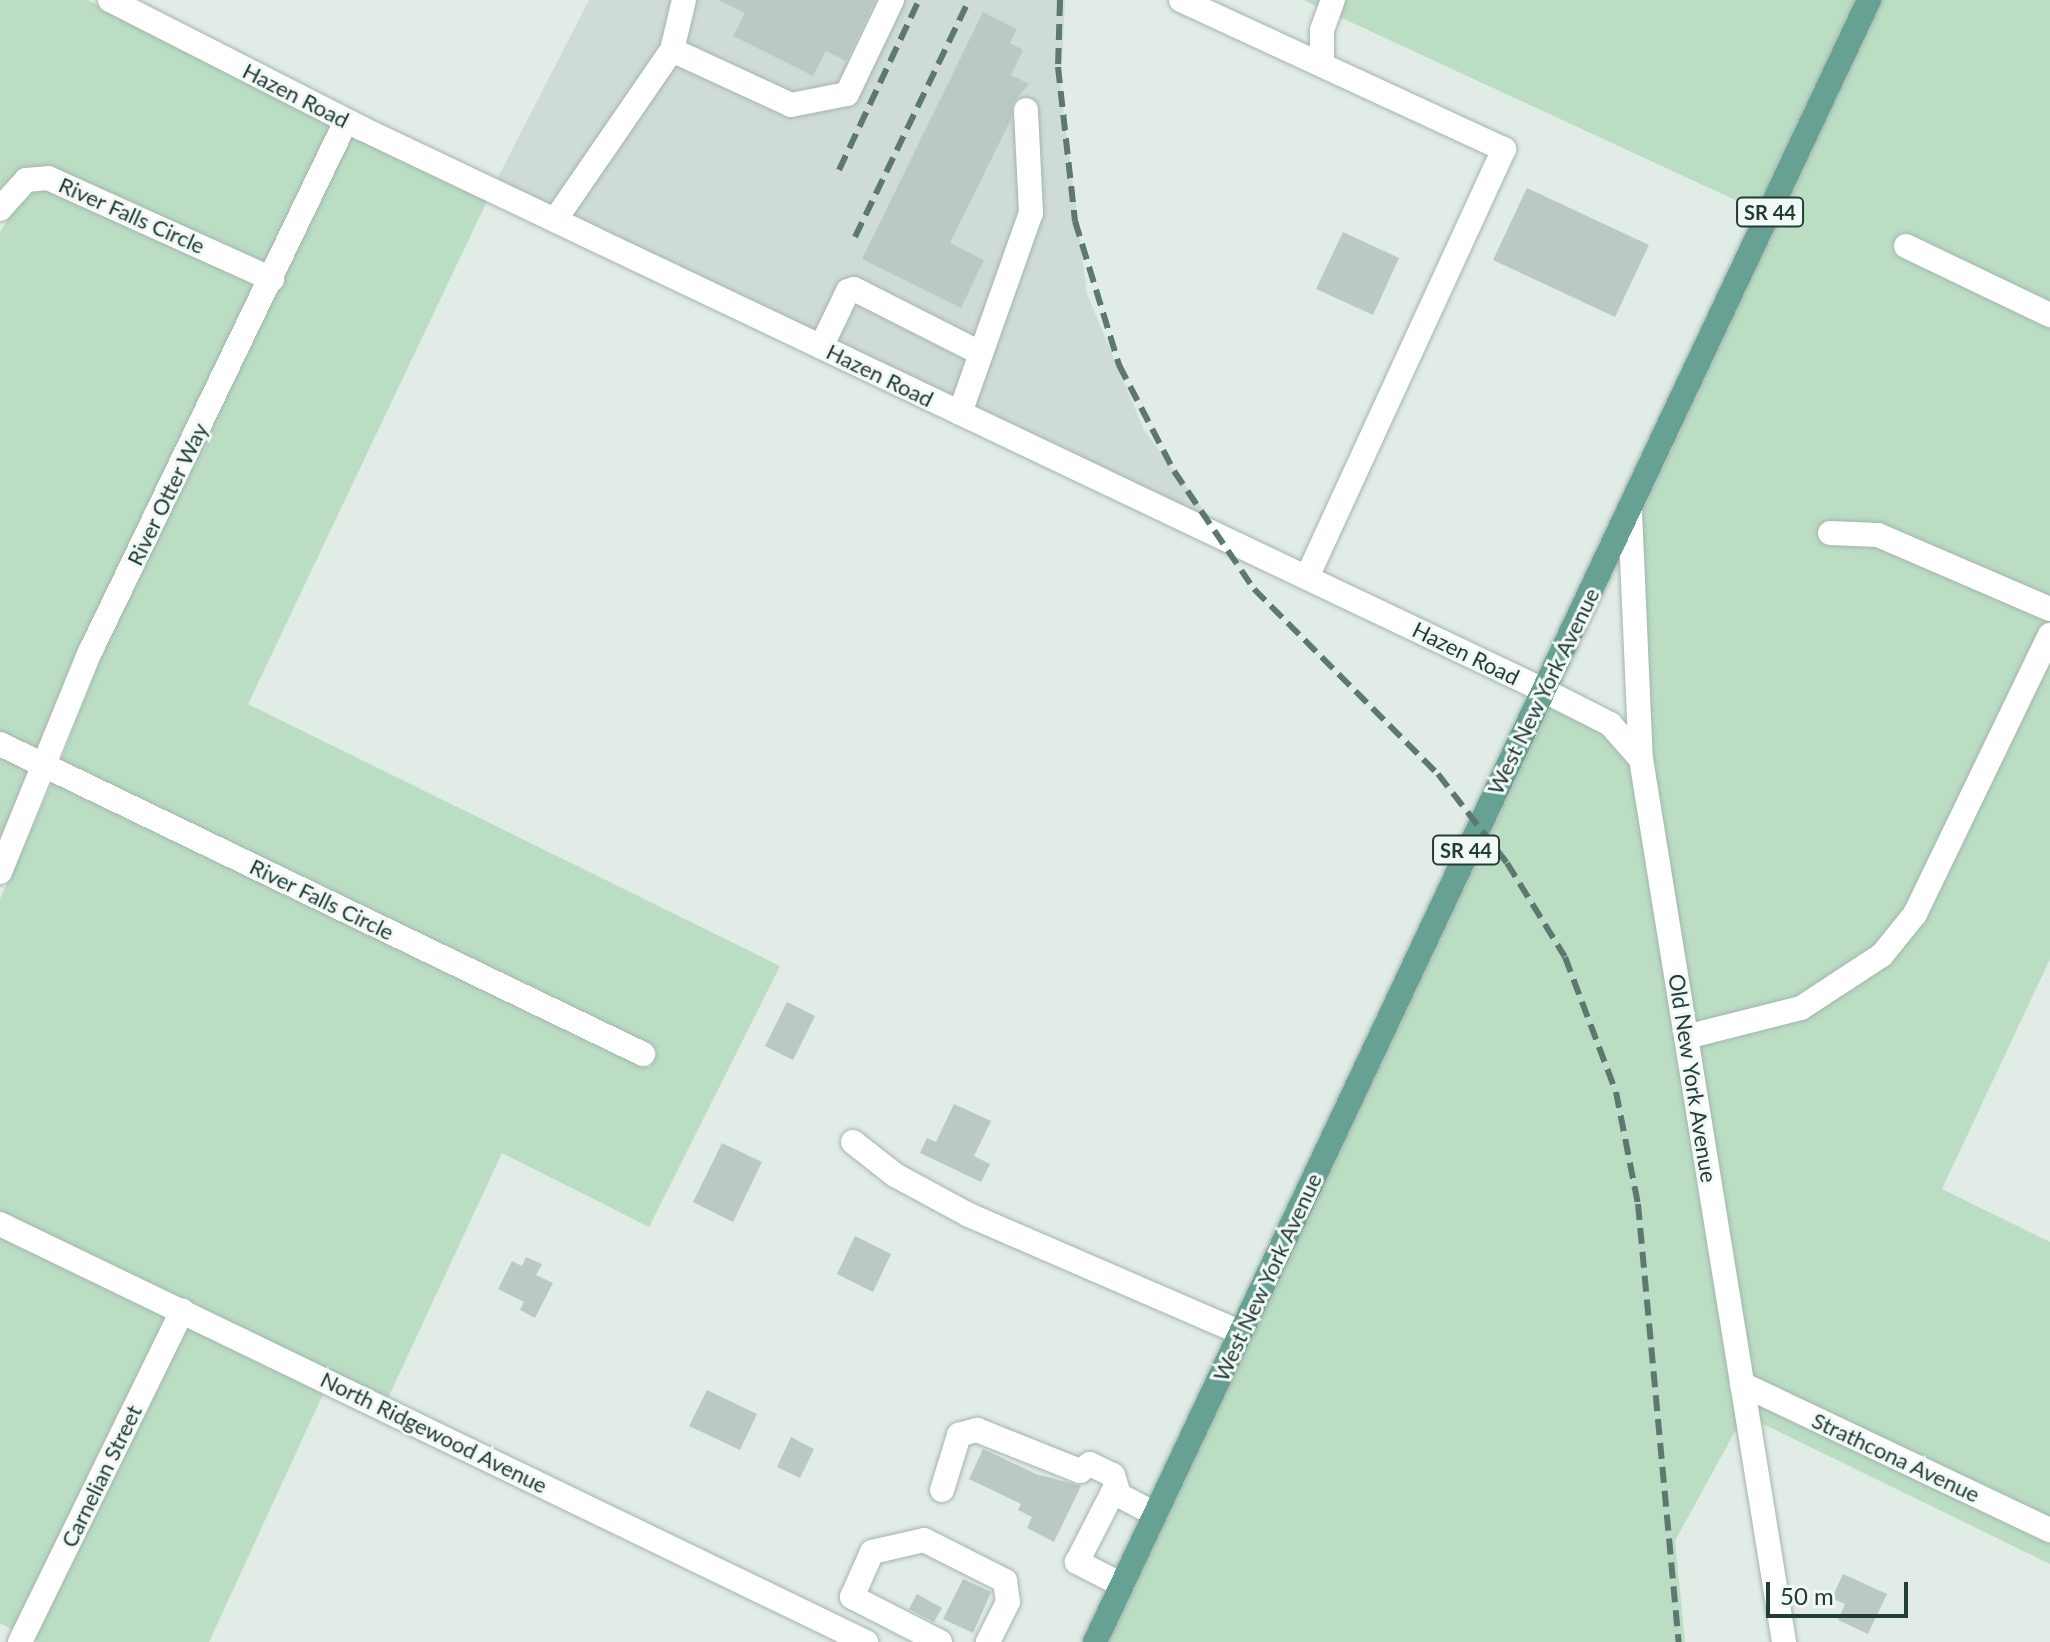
<!DOCTYPE html>
<html>
<head>
<meta charset="utf-8">
<style>
  body { margin:0 }
  #map { position:relative; width:2050px; height:1642px; overflow:hidden; background:#e1ece7; font-family:Lato,sans-serif }
  div>[style] { position:absolute }
  [style*='--x'] { left:calc(var(--x)*1px); top:calc(var(--y)*1px); width:calc(var(--w)*1px); rotate:calc(var(--a)*1deg) }
  .built>* { inset:0; background:#cfdcd6 }
  .green>* { inset:0; background:#baddc4 }
  .building>* { inset:0; background:#bac9c3 }
  .roads { filter:drop-shadow(0 0 2px #a4b4ae) drop-shadow(0 0 2px #a4b4ae) }
  .minor>* { height:24px; margin:-12px; padding:0 12px; transform-origin:12px; border-radius:12px; background:#fff }
  .major>* { height:24px; margin:-12px; padding:0 12px; transform-origin:12px; border-radius:12px; background:#66a193 }
  .rail>* { height:6px; margin-top:-3px; transform-origin:0; background:repeating-linear-gradient(90deg,#5c7871 0 16px,transparent 0 24px) }
  span { translate:-50% -50%; white-space:nowrap; text-align:center; line-height:1.15; -webkit-text-stroke:6px #f2f8f5; paint-order:stroke }
  .shield-label span { padding:2px 6px; background:#f2f8f5; border:2px solid; border-radius:6px; -webkit-text-stroke-width:0 }
  .shield-label { font-size:20px; color:#223c36; font-weight:700 }
  .street-label { font-size:22px; color:#223c36 }
  .scale { position:absolute; left:1766px; top:1582px; width:142px; height:36px; box-sizing:border-box; border:4px solid #223c36; border-top:0; padding-left:10px; font-size:24px; line-height:28px; white-space:nowrap; color:#223c36; -webkit-text-stroke:6px #f2f8f5; paint-order:stroke }
</style>
</head>
<body>
<div id="map">
  <div class="built">
    <i style="clip-path:polygon(589px 0,1065px 0,1061px 90px,1087px 294px,1144px 430px,1212px 521px,497px 179px)"></i>
  </div>
  <div class="green">
    <i style="clip-path:polygon(0 0,88px 0,332px 124px,266px 265px,51px 169px,18px 172px,0 189px)"></i>
    <i style="clip-path:polygon(1303px 0,1857px 0,1759px 211px)"></i>
    <i style="clip-path:polygon(1881px 0,2050px 0,2050px 959px,1942px 1189px,2050px 1242px,2050px 1519px,1752px 1378px,1652px 757px,1641px 515px)"></i>
    <i style="clip-path:polygon(352px 134px,488px 199px,248px 704px,780px 966px,649px 1227px,502px 1153px,388px 1398px,0 1214px,0 899px,53px 781px,649px 1068px,657px 1051px,60px 763px,101px 657px)"></i>
    <i style="clip-path:polygon(48px 188px,257px 283px,40px 753px,0 733px,0 232px,20px 199px,31px 189px)"></i>
    <i style="clip-path:polygon(1551px 705px,1604px 732px,1631px 762px,1738px 1426px,1675px 1541px,1685px 1642px,1108px 1642px)"></i>
    <i style="clip-path:polygon(0 755px,33px 771px,0 844px)"></i>
    <i style="clip-path:polygon(0 1235px,167px 1315px,13px 1630px,0 1623px)"></i>
    <i style="clip-path:polygon(187px 1324px,325px 1390px,209px 1642px,39px 1642px,33px 1639px)"></i>
    <i style="clip-path:polygon(1756px 1401px,2050px 1541px,2050px 1564px,1759px 1422px)"></i>
  </div>
  <div class="building">
    <i style="clip-path:polygon(718px 0,875px 0,846px 61px,826px 51px,813px 76px,733px 36px,745px 13px)"></i>
    <i style="clip-path:polygon(983px 12px,1017px 29px,1010px 43px,1023px 50px,1011px 75px,1029px 84px,1012px 104px,1011px 119px,950px 243px,984px 260px,961px 308px,862px 259px)"></i>
    <i style="clip-path:polygon(1527px 188px,1649px 245px,1615px 317px,1493px 260px)"></i>
    <i style="clip-path:polygon(1343px 232px,1399px 258px,1373px 315px,1316px 289px)"></i>
    <i style="clip-path:polygon(787px 1002px,815px 1016px,793px 1060px,765px 1046px)"></i>
    <i style="clip-path:polygon(954px 1104px,991px 1121px,974px 1156px,990px 1164px,981px 1182px,920px 1153px,927px 1138px,936px 1142px)"></i>
    <i style="clip-path:polygon(722px 1143px,762px 1162px,733px 1222px,693px 1202px)"></i>
    <i style="clip-path:polygon(855px 1236px,891px 1254px,873px 1292px,837px 1274px)"></i>
    <i style="clip-path:polygon(526px 1257px,542px 1264px,536px 1275px,553px 1283px,535px 1318px,520px 1310px,524px 1302px,498px 1289px,512px 1261px,522px 1266px)"></i>
    <i style="clip-path:polygon(707px 1390px,757px 1414px,740px 1450px,689px 1426px)"></i>
    <i style="clip-path:polygon(791px 1437px,814px 1449px,800px 1478px,777px 1467px)"></i>
    <i style="clip-path:polygon(983px 1449px,1036px 1474px,1081px 1486px,1054px 1542px,1027px 1528px,1032px 1517px,1018px 1510px,1021px 1504px,969px 1479px)"></i>
    <i style="clip-path:polygon(1843px 1574px,1887px 1594px,1868px 1634px,1838px 1620px,1845px 1604px,1832px 1598px)"></i>
    <i style="clip-path:polygon(963px 1579px,991px 1592px,973px 1633px,943px 1619px)"></i>
    <i style="clip-path:polygon(917px 1594px,942px 1608px,934px 1622px,909px 1609px)"></i>
  </div>
  <div class="roads">
    <div class="minor">
      <i style="--x:110;--y:0;--w:282;--a:27"></i>
      <i style="--x:361;--y:128;--w:1311;--a:25.43"></i>
      <i style="--x:1545;--y:691;--w:73;--a:26.9"></i>
      <i style="--x:1610;--y:724;--w:47;--a:48.5"></i>
      <i style="--x:1181;--y:0;--w:356;--a:24.8"></i>
      <i style="--x:1504;--y:149;--w:471;--a:114.7"></i>
      <i style="--x:672;--y:50;--w:131;--a:24.8"></i>
      <i style="--x:791;--y:105;--w:57;--a:-11.1"></i>
      <i style="--x:847;--y:94;--w:104;--a:-64.4"></i>
      <i style="--x:1322;--y:65;--w:35;--a:-90"></i>
      <i style="--x:1322;--y:30;--w:32;--a:-70"></i>
      <i style="--x:0;--y:209;--w:39;--a:-48"></i>
      <i style="--x:26;--y:180;--w:22;--a:-5"></i>
      <i style="--x:48;--y:178;--w:246;--a:24.3"></i>
      <i style="--x:555;--y:220;--w:206;--a:-55.5"></i>
      <i style="--x:672;--y:50;--w:51;--a:-76.5"></i>
      <i style="--x:1906;--y:246;--w:160;--a:25.6"></i>
      <i style="--x:821;--y:347;--w:62;--a:-64.3"></i>
      <i style="--x:848;--y:291;--w:6;--a:-18"></i>
      <i style="--x:854;--y:289;--w:139;--a:26.9"></i>
      <i style="--x:960;--y:413;--w:212;--a:-70.5"></i>
      <i style="--x:1031;--y:213;--w:103;--a:-92.8"></i>
      <i style="--x:1630;--y:512;--w:247;--a:87.5"></i>
      <i style="--x:1641;--y:759;--w:895;--a:80.8"></i>
      <i style="--x:1830;--y:533;--w:48;--a:2.4"></i>
      <i style="--x:1878;--y:535;--w:187;--a:23.3"></i>
      <i style="--x:0;--y:744;--w:714;--a:25.74"></i>
      <i style="--x:0;--y:872;--w:238;--a:-67.8"></i>
      <i style="--x:90;--y:652;--w:589;--a:-64.26"></i>
      <i style="--x:1686;--y:1037;--w:119;--a:-14.2"></i>
      <i style="--x:1801;--y:1008;--w:97;--a:-33.2"></i>
      <i style="--x:1882;--y:955;--w:53;--a:-51.2"></i>
      <i style="--x:1915;--y:914;--w:310;--a:-64.2"></i>
      <i style="--x:853;--y:1142;--w:53;--a:38.2"></i>
      <i style="--x:895;--y:1175;--w:84;--a:28.4"></i>
      <i style="--x:969;--y:1215;--w:295;--a:23.4"></i>
      <i style="--x:0;--y:1224;--w:962;--a:25.77"></i>
      <i style="--x:1742;--y:1384;--w:341;--a:25.4"></i>
      <i style="--x:942;--y:1490;--w:58;--a:-72.8"></i>
      <i style="--x:959;--y:1435;--w:19;--a:-16"></i>
      <i style="--x:977;--y:1430;--w:111;--a:21.7"></i>
      <i style="--x:1080;--y:1471;--w:12;--a:-35"></i>
      <i style="--x:1090;--y:1464;--w:25;--a:26"></i>
      <i style="--x:1113;--y:1475;--w:21;--a:73"></i>
      <i style="--x:1122;--y:1585;--w:51;--a:-152.9"></i>
      <i style="--x:1077;--y:1562;--w:79;--a:-62.8"></i>
      <i style="--x:1113;--y:1492;--w:47;--a:27.6"></i>
      <i style="--x:20;--y:1642;--w:369;--a:-63.9"></i>
      <i style="--x:940;--y:1642;--w:99;--a:-152.9"></i>
      <i style="--x:852;--y:1597;--w:49;--a:-66"></i>
      <i style="--x:872;--y:1552;--w:53;--a:-13"></i>
      <i style="--x:924;--y:1540;--w:91;--a:26.8"></i>
      <i style="--x:1005;--y:1581;--w:21;--a:82"></i>
      <i style="--x:1008;--y:1602;--w:45;--a:116.6"></i>
    </div>
    <div class="major">
      <i style="--x:1095;--y:1642;--w:1815;--a:-64.76"></i>
    </div>
  </div>
  <div class="rail">
    <i style="--x:1060;--y:0;--w:67;--a:91.7"></i>
    <i style="--x:1058;--y:67;--w:155;--a:83.7"></i>
    <i style="--x:1075;--y:221;--w:151;--a:73"></i>
    <i style="--x:1119;--y:365;--w:119;--a:62.6"></i>
    <i style="--x:1174;--y:471;--w:143;--a:55.9"></i>
    <i style="--x:1254;--y:589;--w:261;--a:45.2"></i>
    <i style="--x:1438;--y:774;--w:113;--a:52.2"></i>
    <i style="--x:1507;--y:863;--w:110;--a:58.3"></i>
    <i style="--x:1565;--y:957;--w:144;--a:69.3"></i>
    <i style="--x:1616;--y:1092;--w:114;--a:78.9"></i>
    <i style="--x:1638;--y:1204;--w:440;--a:84.7"></i>
    <i style="--x:839;--y:170;--w:188;--a:-64.8"></i>
    <i style="--x:855;--y:237;--w:263;--a:-64.3"></i>
  </div>
  <div class="shield-label">
    <span style="left:1770px;top:212px">SR 44</span>
    <span style="left:1466px;top:850px">SR 44</span>
  </div>
  <div class="street-label">
    <span style="left:296px;top:95px;rotate:27deg">Hazen Road</span>
    <span style="left:132px;top:215px;rotate:24deg">River Falls Circle</span>
    <span style="left:880px;top:375px;rotate:26deg">Hazen Road</span>
    <span style="left:167px;top:494px;rotate:-64deg">River Otter Way</span>
    <span style="left:1466px;top:653px;rotate:26deg">Hazen Road</span>
    <span style="left:1543px;top:691px;rotate:-64deg">West New York Avenue</span>
    <span style="left:322px;top:899px;rotate:26deg">River Falls Circle</span>
    <span style="left:1693px;top:1078px;rotate:81deg">Old New York Avenue</span>
    <span style="left:1267px;top:1277px;rotate:-65deg">West New York Avenue</span>
    <span style="left:434px;top:1432px;rotate:26deg">North Ridgewood Avenue</span>
    <span style="left:1896px;top:1457px;rotate:25deg">Strathcona Avenue</span>
    <span style="left:101px;top:1476px;rotate:-64deg">Carnelian Street</span>
  </div>
  <div class="scale">50 m</div>
</div>
</body>
</html>
